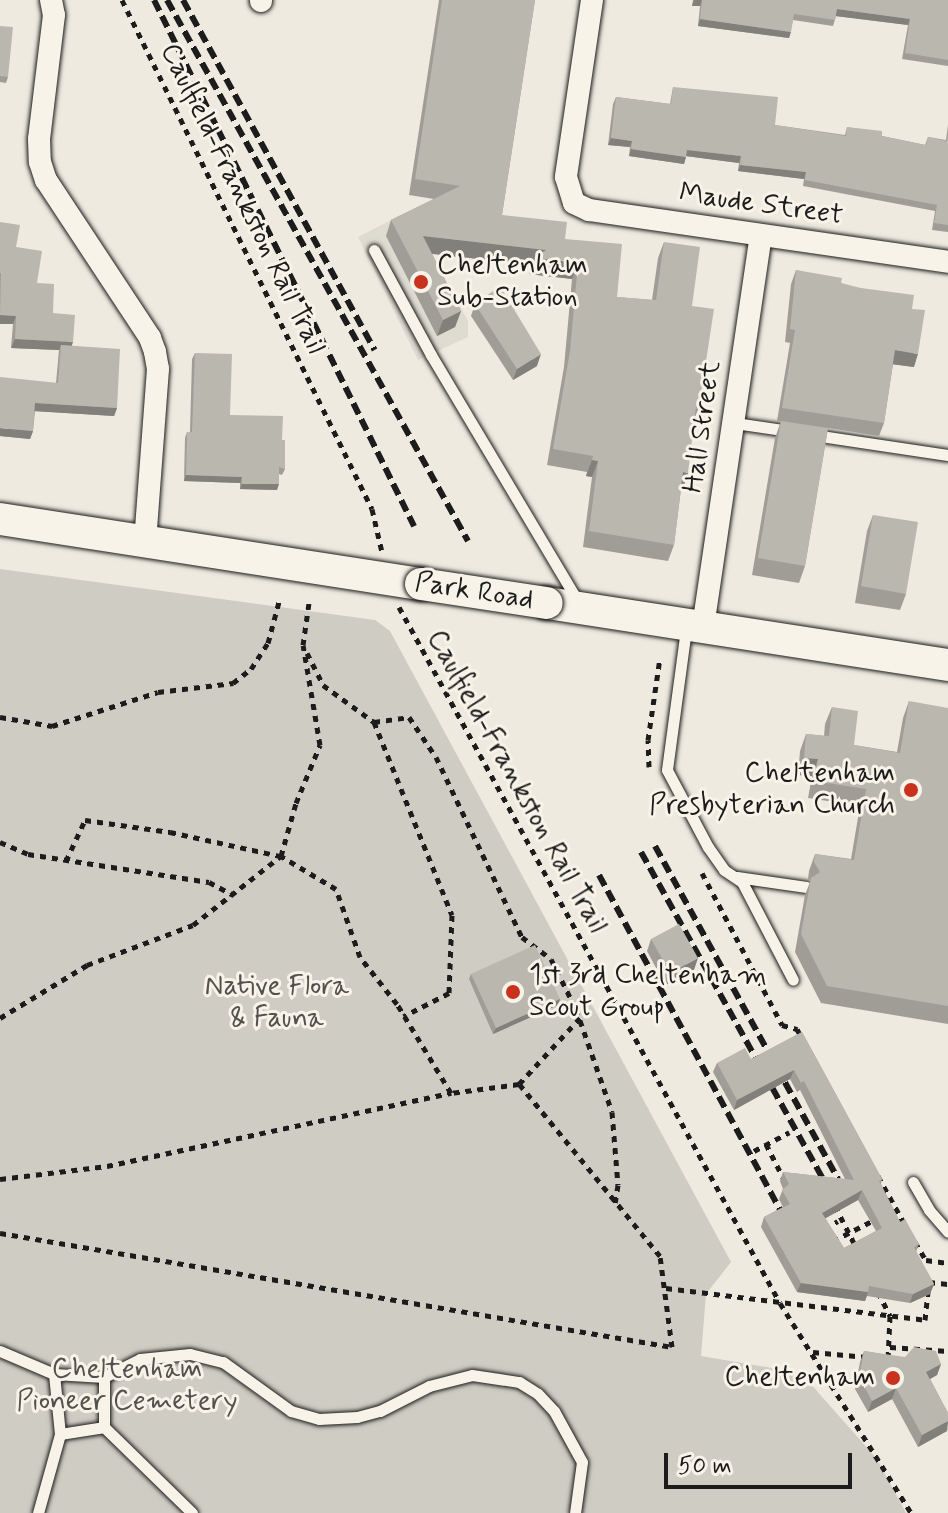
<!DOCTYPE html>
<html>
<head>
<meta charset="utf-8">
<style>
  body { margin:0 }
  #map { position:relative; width:948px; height:1513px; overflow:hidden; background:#eeeae0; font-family:Mynerve,sans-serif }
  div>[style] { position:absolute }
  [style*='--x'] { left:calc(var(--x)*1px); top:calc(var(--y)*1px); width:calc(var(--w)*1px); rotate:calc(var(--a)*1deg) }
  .built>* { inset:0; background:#dedbd1 }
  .green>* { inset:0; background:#cfccc3 }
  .path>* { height:5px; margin-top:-2.5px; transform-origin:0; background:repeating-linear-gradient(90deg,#1c1c1c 0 6px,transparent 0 12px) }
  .roads { filter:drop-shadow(0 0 2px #1c1c1c) drop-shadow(0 0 2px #1c1c1c) }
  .lane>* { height:11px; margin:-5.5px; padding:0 5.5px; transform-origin:5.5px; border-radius:5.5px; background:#f7f3e8 }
  .street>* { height:22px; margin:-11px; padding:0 11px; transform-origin:11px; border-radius:11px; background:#f7f3e8 }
  .secondary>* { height:32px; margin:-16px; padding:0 16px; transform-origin:16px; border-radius:16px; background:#f7f3e8 }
  .rail>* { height:6px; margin-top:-3px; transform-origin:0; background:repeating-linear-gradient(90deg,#1c1c1c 0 12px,transparent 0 18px) }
  .bridges { filter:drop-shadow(0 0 2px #1c1c1c) drop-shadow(0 0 2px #1c1c1c) }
  .secondary-bridge>* { height:32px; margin:-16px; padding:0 16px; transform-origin:16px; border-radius:16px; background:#f7f3e8 }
  .wall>* { inset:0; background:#a09d96 }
  .shaded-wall>* { inset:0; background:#82807a }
  .building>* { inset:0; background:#bab7af }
  .dots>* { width:22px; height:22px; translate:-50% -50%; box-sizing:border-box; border:4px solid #f7f3e8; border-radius:50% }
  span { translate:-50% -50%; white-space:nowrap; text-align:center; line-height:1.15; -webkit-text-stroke:6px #f7f3e8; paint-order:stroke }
  .street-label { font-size:28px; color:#1c1c1c }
  .poi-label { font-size:28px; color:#1c1c1c }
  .left { translate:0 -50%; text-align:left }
  .right { translate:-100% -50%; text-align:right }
  .park-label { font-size:28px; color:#52514e }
  .scale { position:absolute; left:664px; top:1453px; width:188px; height:36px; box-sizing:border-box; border:4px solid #1c1c1c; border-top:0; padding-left:10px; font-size:24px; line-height:28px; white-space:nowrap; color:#1c1c1c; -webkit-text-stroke:6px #f7f3e8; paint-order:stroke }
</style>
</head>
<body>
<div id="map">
  <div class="built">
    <i style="clip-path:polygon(407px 212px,468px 321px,468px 337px,418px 360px,358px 237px)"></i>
  </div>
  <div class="green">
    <i style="clip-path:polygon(0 569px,375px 620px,390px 631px,731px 1262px,706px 1294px,701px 1356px,801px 1373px,877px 1459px,906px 1513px,0 1513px)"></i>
  </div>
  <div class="path">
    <i style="--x:122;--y:0;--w:567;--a:63.84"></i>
    <i style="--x:372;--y:509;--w:44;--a:76.9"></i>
    <i style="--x:399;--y:607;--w:793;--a:61.3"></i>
    <i style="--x:780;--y:1303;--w:248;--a:58"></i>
    <i style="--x:307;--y:653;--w:36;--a:63"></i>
    <i style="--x:323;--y:685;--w:63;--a:36"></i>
    <i style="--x:374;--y:722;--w:208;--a:68"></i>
    <i style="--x:452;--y:915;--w:78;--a:92.2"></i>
    <i style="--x:449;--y:993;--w:51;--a:152.9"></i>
    <i style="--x:0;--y:717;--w:53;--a:9.8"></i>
    <i style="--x:52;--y:726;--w:111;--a:-17.8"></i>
    <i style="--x:158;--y:692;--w:76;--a:-6.8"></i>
    <i style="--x:233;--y:683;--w:23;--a:-38"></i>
    <i style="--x:251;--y:669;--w:31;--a:-57"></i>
    <i style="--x:268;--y:643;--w:47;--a:-75.1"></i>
    <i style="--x:374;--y:722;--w:35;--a:-8"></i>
    <i style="--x:409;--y:717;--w:48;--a:56"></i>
    <i style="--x:436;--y:757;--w:199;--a:64.5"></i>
    <i style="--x:522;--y:937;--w:36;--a:37"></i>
    <i style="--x:551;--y:959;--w:56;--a:63.4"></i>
    <i style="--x:576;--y:1009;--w:109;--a:70.7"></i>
    <i style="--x:612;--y:1112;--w:73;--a:85.3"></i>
    <i style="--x:618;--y:1185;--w:18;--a:99"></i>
    <i style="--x:649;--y:767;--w:27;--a:-92"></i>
    <i style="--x:648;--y:740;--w:83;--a:-81.7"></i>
    <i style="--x:0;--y:842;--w:30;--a:23"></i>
    <i style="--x:28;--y:854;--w:183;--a:8.8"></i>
    <i style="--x:209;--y:882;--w:27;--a:28"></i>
    <i style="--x:66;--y:861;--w:45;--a:-65.1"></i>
    <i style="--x:85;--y:820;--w:86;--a:8"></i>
    <i style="--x:170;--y:832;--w:113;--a:12.3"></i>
    <i style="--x:702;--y:873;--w:172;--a:62.2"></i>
    <i style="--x:782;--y:1025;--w:16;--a:15"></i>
    <i style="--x:797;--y:1029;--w:10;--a:61"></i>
    <i style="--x:0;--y:1018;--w:102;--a:-31.3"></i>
    <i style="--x:87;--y:965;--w:113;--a:-20.7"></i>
    <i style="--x:193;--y:925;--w:112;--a:-38.1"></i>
    <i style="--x:519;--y:1084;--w:90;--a:-47.3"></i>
    <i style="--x:766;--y:1144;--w:39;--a:63"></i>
    <i style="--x:754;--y:1151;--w:40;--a:-28"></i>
    <i style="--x:878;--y:1176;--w:54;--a:61"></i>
    <i style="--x:0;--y:1179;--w:108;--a:-6.9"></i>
    <i style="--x:107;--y:1166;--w:352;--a:-12"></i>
    <i style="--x:835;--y:1206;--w:46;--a:62.9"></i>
    <i style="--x:825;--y:1229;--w:15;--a:-32"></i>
    <i style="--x:0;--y:1233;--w:682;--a:9.63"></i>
    <i style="--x:672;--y:1347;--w:92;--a:-97.5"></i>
    <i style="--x:660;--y:1256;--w:222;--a:-129.3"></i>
    <i style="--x:519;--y:1084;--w:69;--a:172.5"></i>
    <i style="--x:451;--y:1093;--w:104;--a:-121.2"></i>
    <i style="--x:397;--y:1004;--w:60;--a:-128.2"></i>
    <i style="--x:360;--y:957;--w:72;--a:-109.4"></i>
    <i style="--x:336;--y:889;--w:64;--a:-149"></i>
    <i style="--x:281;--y:856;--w:55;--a:-74.2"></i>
    <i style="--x:296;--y:803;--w:63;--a:-67.5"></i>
    <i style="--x:320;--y:745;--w:101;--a:-99.6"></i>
    <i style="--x:303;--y:645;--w:42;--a:-81.9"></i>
    <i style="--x:833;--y:1241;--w:46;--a:-27.1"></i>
    <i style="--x:915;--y:1242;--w:21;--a:59"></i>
    <i style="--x:926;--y:1260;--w:22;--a:8"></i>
    <i style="--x:929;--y:1282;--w:19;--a:6"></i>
    <i style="--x:666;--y:1288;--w:261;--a:7"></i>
    <i style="--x:925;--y:1320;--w:31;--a:-84"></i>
    <i style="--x:878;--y:1292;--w:27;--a:63"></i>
    <i style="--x:890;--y:1316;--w:44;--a:92.6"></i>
    <i style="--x:890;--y:1347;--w:58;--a:3.9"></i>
    <i style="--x:813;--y:1352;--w:54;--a:5.3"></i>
  </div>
  <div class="roads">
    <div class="lane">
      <i style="--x:374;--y:250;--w:119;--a:61.5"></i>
      <i style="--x:431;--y:355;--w:287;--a:59.2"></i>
      <i style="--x:735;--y:423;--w:55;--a:8.4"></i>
      <i style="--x:814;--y:435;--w:135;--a:8.5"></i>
      <i style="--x:686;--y:629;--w:142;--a:97.7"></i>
      <i style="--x:667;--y:770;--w:87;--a:62"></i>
      <i style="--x:708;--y:847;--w:28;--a:55"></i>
      <i style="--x:724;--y:870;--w:22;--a:34"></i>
      <i style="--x:742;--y:882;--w:110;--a:62.5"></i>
      <i style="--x:737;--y:877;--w:70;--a:8.2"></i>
      <i style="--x:913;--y:1182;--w:32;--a:60"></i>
      <i style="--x:929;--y:1210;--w:29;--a:49"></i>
      <i style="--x:0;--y:1351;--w:59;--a:23.1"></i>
      <i style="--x:54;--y:1374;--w:50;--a:3.4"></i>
      <i style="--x:104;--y:1377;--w:40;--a:-26.6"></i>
      <i style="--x:140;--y:1359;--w:50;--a:-5.7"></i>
      <i style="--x:190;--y:1354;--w:34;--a:14"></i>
      <i style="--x:223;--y:1362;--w:84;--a:35.8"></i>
      <i style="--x:291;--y:1411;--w:29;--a:16"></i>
      <i style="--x:319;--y:1419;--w:38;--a:-3"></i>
      <i style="--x:357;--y:1417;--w:24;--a:-15"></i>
      <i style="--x:380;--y:1411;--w:55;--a:-27"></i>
      <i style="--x:429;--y:1386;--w:44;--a:-14.3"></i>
      <i style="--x:472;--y:1375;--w:48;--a:8.5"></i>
      <i style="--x:519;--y:1382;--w:22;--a:32"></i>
      <i style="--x:538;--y:1394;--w:23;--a:47"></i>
      <i style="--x:554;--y:1411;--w:58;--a:61.2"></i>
      <i style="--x:582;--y:1462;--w:51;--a:97.8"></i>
      <i style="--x:54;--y:1374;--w:60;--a:84.3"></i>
      <i style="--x:104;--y:1377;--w:50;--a:90"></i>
      <i style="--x:38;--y:1513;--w:82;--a:-74.4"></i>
      <i style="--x:60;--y:1434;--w:45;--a:-9"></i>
      <i style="--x:104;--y:1427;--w:123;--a:44.3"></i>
    </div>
    <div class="street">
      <i style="--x:51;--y:0;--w:15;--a:79"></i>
      <i style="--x:54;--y:15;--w:125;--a:96.9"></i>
      <i style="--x:39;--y:139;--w:23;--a:88"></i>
      <i style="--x:40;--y:162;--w:19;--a:72"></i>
      <i style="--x:46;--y:180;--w:189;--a:56.6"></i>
      <i style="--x:150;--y:338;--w:15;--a:70"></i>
      <i style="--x:155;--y:352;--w:17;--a:80"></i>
      <i style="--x:158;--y:369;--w:172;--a:94.3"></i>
      <i style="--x:592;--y:0;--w:179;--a:98.4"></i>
      <i style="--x:566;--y:177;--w:27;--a:73"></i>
      <i style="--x:574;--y:203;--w:17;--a:25"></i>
      <i style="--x:589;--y:210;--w:363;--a:8.2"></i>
      <i style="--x:261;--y:1;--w:1;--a:-90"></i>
      <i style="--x:703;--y:627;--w:395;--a:-81.6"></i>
    </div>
    <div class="secondary">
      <i style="--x:0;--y:519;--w:426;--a:8.8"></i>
      <i style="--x:547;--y:603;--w:406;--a:8.8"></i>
    </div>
  </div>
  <div class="rail">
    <i style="--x:154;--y:0;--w:587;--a:63.7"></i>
    <i style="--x:167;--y:0;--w:619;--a:60.91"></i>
    <i style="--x:183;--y:0;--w:399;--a:61.3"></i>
    <i style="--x:655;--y:846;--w:380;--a:61.2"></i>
    <i style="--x:641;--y:852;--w:381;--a:60.9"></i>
    <i style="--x:599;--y:875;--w:387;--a:61.6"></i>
  </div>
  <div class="bridges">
    <div class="secondary-bridge">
      <i style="--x:421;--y:584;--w:127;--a:8.6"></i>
    </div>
  </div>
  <div class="wall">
    <i style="clip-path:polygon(439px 0,535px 0,502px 215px,565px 239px,617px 297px,652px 300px,658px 258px,664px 242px,692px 306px,699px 407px,694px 420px,683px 489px,681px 489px,674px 545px,668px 561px,583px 547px,592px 477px,586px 476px,587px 472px,547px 465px,564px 367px,572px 279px,529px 274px,533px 265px,432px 254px,461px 311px,455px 327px,437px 336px,386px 236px,391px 220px,434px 199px,409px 195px)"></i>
    <i style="clip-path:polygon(693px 0,948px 0,948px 66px,902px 59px,908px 25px,836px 16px,833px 26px,793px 20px,789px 38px,698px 26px,700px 6px,692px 6px)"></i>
    <i style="clip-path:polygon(0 26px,8px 77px,6px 83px,0 82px)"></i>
    <i style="clip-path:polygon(673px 87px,775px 125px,845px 135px,847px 127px,882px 136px,925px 145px,928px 137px,946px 140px,948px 125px,948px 232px,932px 230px,935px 211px,803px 186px,804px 179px,738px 171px,739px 163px,686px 156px,684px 164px,629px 156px,630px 147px,608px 145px,613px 104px,616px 97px,670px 104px)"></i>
    <i style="clip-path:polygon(0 222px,37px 283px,53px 313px,72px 346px,117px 408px,114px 416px,35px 411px,33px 431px,30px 439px,0 436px,56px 383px,59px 350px,11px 348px,13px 324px,0 324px)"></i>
    <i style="clip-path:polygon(796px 270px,841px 283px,912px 309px,914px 367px,893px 364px,884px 423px,879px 436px,828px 428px,805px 566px,799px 583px,752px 575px,775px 438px,781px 421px,777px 421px,790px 343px,785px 342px,791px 284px)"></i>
    <i style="clip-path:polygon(475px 304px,537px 366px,513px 380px,471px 316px)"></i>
    <i style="clip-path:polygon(195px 353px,230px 415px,282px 440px,285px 469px,282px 475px,279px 474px,277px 490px,240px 489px,240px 483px,184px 481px,185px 438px,187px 432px,190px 432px,192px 359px)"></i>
    <i style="clip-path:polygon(873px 515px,906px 594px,900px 610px,855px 603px,867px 531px)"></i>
    <i style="clip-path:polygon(909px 701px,948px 805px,948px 1024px,821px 1003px,795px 952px,805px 895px,810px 882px,808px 879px,809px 871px,815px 854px,851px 859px,860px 806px,808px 798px,812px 776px,798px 775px,800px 751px,806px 734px,824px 736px,825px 724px,832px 707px,854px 745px,897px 752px,903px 718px)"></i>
    <i style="clip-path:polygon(651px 939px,694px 970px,665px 985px,647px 951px)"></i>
    <i style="clip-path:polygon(471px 974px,560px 999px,558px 1005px,493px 1034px,469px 979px)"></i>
    <i style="clip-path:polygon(evenodd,802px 1032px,882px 1179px,881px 1184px,900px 1222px,919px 1244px,916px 1252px,934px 1284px,930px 1294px,910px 1303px,867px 1296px,865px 1301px,797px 1292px,761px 1227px,764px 1217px,783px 1207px,779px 1199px,783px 1189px,780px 1181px,783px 1172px,845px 1179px,800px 1090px,797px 1092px,790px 1079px,734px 1110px,713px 1072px,717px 1063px,751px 1059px,802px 1032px,858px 1200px,876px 1231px,844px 1248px,825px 1218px,858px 1200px)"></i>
    <i style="clip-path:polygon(864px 1351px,941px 1364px,937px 1375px,930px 1379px,948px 1413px,947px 1431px,918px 1447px,892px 1399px,868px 1412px,855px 1389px,860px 1362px)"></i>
  </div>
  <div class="shaded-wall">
    <i style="clip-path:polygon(694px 0,702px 0,700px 6px,692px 6px)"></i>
    <i style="clip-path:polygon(837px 9px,910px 19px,908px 25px,835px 16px)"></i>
    <i style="clip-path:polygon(700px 19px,791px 32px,789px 38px,698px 26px)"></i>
    <i style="clip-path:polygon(611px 138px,632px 141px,630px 147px,608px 145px)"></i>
    <i style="clip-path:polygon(631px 149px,686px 157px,684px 164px,629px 156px)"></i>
    <i style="clip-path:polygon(687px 150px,741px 156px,739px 163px,685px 156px)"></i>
    <i style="clip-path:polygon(740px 165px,806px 172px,804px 179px,738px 171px)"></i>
    <i style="clip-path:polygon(423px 236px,546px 250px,578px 263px,572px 279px,529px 274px,533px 265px,417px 252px)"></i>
    <i style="clip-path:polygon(461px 311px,455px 327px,437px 336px,443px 320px)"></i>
    <i style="clip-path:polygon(0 315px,16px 316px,13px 324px,0 324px)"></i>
    <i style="clip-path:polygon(15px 339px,73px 342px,70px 351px,61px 345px,59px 350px,11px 348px)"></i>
    <i style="clip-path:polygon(895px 350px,918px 354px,914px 367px,890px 364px)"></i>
    <i style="clip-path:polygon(541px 354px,537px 366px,513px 380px,517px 369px)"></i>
    <i style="clip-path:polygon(35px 403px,117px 408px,114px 416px,32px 411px)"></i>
    <i style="clip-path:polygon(0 428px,33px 431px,30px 439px,0 436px)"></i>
    <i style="clip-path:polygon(592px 460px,598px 461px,592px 477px,586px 476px)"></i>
    <i style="clip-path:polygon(683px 472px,688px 473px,683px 489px,677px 488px)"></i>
    <i style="clip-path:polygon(186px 475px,242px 477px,240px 483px,184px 481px)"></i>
    <i style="clip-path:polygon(242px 484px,279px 484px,277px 490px,240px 489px)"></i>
    <i style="clip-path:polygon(804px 758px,818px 759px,812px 776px,798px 775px)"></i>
    <i style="clip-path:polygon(698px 958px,694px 970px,665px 985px,670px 973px)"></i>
    <i style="clip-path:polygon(560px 999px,558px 1005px,493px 1034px,496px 1028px)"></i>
    <i style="clip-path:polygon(794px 1070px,790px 1079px,734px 1110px,737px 1100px)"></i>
    <i style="clip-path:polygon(862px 1190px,858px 1200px,819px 1222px,822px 1213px)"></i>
    <i style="clip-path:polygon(801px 1283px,868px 1292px,865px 1301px,797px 1292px)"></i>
    <i style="clip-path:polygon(934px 1284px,930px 1294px,910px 1303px,913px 1294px)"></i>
    <i style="clip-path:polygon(941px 1364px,937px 1375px,921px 1384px,926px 1372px)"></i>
    <i style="clip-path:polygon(896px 1388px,892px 1399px,868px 1412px,872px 1401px)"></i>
    <i style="clip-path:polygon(948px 1421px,947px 1431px,918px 1447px,922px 1435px)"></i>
  </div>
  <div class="building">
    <i style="clip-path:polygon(442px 0,535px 0,502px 215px,567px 222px,565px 239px,622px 244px,617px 297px,656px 300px,664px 242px,700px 247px,692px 306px,714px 309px,699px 407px,696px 406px,688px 473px,683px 472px,674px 545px,589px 531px,598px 461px,592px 460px,593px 456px,553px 449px,570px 351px,578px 263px,535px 258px,546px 250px,423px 236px,461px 311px,443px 320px,391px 220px,460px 186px,415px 179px)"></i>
    <i style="clip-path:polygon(702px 0,948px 0,948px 60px,905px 53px,910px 19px,837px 9px,835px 20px,794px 14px,791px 32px,700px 19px)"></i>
    <i style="clip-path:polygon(0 26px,13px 27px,8px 77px,0 76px)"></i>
    <i style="clip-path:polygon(673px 87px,778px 97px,775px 125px,846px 136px,847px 127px,882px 131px,882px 136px,926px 145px,928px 137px,947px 141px,948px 135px,948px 225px,934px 223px,937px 205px,805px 180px,806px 172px,740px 165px,741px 156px,687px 150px,686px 157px,631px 149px,632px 141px,611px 138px,616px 97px,671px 104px)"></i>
    <i style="clip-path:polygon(0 222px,20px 225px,16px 247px,42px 251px,37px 283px,54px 284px,53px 313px,75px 315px,73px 342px,15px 339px,16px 316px,0 315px,1px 273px,0 273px)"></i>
    <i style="clip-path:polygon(796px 270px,842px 278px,841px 283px,861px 288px,914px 295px,912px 309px,925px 310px,918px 354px,895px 350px,884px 423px,782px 408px,795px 330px,790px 329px)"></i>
    <i style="clip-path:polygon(500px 286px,541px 354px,517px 369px,475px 304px)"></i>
    <i style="clip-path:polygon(61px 345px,120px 349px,117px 408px,35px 403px,33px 431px,0 428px,0 377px,58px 383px)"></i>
    <i style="clip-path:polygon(195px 353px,232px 354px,230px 415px,283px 416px,282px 440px,285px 440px,285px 469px,279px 467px,279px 484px,242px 484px,242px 477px,186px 475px,187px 432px,192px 432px)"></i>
    <i style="clip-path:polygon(781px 421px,828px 428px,805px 566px,758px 558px)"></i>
    <i style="clip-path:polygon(873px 515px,918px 522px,906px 594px,861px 586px)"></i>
    <i style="clip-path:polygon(909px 701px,948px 708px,948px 1006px,827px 986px,801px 934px,811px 878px,820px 872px,814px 862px,815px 854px,854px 860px,866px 789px,814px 781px,818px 759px,804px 758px,806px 734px,829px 736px,832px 707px,858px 711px,854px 745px,900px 753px)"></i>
    <i style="clip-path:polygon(679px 924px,698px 958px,670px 973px,651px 939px)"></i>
    <i style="clip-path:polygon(535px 945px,560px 999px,496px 1028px,471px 974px)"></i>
    <i style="clip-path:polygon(evenodd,802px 1032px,882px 1179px,879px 1181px,900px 1222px,905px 1219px,919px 1244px,914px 1247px,934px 1284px,913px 1294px,869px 1286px,868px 1292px,801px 1283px,764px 1217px,790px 1204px,782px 1190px,789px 1184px,783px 1172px,854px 1180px,804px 1081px,801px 1083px,794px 1070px,737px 1100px,717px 1063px,745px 1048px,751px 1059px,802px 1032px,862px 1190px,882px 1228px,844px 1248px,822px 1213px,862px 1190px)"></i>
    <i style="clip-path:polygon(914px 1347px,936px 1351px,941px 1364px,926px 1372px,948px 1413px,948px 1421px,922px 1435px,896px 1388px,872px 1401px,859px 1377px,864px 1351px,905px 1357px)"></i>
  </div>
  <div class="dots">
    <i style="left:421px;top:282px;background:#c8321e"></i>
    <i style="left:911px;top:790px;background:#c8321e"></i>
    <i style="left:513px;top:992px;background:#c8321e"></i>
    <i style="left:893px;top:1378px;background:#c8321e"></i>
  </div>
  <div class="street-label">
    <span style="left:242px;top:199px;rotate:64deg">Caulfield-Frankston Rail Trail</span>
    <span style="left:761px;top:205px;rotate:8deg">Maude Street</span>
    <span style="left:703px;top:427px;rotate:-82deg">Hall Street</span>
    <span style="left:474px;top:592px;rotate:9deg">Park Road</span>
    <span style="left:516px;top:782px;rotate:61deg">Caulfield-Frankston Rail Trail</span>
  </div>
  <div class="poi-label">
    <span class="left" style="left:437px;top:282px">Cheltenham<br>Sub-Station</span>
    <span class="right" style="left:895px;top:790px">Cheltenham<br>Presbyterian Church</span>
    <span class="left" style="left:529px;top:992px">1st 3rd Cheltenham<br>Scout Group</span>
    <span class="right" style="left:875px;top:1378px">Cheltenham</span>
  </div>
  <div class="park-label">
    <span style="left:277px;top:1003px">Native Flora<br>&amp; Fauna</span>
    <span style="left:127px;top:1386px">Cheltenham<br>Pioneer Cemetery</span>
  </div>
  <div class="scale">50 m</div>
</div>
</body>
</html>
